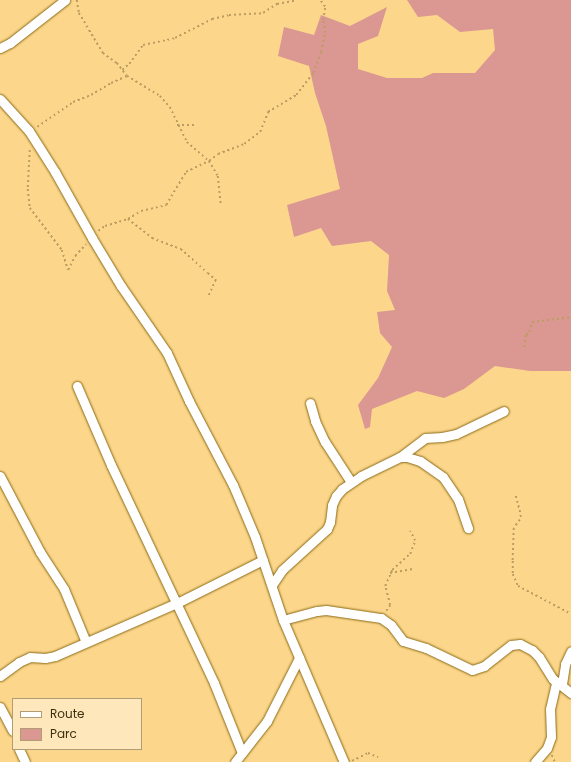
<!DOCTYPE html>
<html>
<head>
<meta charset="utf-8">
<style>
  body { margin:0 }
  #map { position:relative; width:571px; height:762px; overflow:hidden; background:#fcd78b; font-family:Poppins,sans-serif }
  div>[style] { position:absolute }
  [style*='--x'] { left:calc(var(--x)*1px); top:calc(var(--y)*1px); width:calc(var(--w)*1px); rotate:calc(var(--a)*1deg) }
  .green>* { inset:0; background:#db9792 }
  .path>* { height:1.5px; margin-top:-0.75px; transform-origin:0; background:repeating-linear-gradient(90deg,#bb9d61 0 2px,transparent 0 5px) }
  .roads { filter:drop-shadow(0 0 1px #8b6a16) drop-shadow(0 0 1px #8b6a16) }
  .minor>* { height:9px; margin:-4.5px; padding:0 4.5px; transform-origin:4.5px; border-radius:4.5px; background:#fff }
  span { translate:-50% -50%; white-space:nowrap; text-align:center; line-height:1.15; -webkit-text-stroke:3px #fde7bb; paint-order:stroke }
  .legend { position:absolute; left:12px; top:698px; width:130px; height:52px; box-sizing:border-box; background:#fde7bb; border:1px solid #b09d76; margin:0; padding:5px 7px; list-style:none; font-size:12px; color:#3d2f0f }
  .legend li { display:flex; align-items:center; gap:8px; height:20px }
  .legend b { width:20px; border:1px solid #b09d76 }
</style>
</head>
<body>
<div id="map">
  <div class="green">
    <i style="clip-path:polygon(407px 0,571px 0,571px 371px,530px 371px,495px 366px,464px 389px,444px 398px,417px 391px,372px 409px,370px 427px,365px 429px,358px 405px,378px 378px,392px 347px,380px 333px,377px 312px,395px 310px,387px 291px,389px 255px,371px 241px,332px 246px,321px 228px,294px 237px,287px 205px,340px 189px,326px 126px,315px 93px,309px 66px,278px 56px,284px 27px,314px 35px,321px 15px,350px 26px,387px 7px,378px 36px,358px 44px,358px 69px,387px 78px,422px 78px,433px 73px,475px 73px,495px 50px,493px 29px,460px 32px,437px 15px,418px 17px)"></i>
  </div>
  <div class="path">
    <i style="--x:77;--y:0;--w:13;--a:81"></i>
    <i style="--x:79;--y:13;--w:47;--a:59"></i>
    <i style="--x:103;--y:53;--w:17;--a:36"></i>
    <i style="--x:117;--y:63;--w:16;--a:52"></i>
    <i style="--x:127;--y:76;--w:39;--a:31"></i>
    <i style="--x:160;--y:96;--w:15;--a:48"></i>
    <i style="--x:170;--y:107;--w:39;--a:64"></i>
    <i style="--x:187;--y:142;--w:29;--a:41"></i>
    <i style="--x:209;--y:161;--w:17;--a:59"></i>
    <i style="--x:218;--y:176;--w:29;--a:84"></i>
    <i style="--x:122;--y:70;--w:9;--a:-41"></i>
    <i style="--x:129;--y:64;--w:24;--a:-54"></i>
    <i style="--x:143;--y:45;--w:33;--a:-12"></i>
    <i style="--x:175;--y:38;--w:42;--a:-27.2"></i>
    <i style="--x:212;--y:19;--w:17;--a:-13"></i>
    <i style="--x:229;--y:15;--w:34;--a:-3"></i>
    <i style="--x:263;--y:13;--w:17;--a:-33"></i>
    <i style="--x:277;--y:4;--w:20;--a:-11"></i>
    <i style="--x:177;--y:125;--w:17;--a:0"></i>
    <i style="--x:37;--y:127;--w:44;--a:-34.8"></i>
    <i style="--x:73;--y:102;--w:19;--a:-21"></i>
    <i style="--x:91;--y:95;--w:23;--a:-31"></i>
    <i style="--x:111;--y:83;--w:17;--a:-24"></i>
    <i style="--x:30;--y:150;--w:39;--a:93"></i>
    <i style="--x:28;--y:189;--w:19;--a:84"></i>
    <i style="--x:30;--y:208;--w:53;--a:52.7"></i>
    <i style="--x:62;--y:250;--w:21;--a:73"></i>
    <i style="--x:128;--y:219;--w:31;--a:38"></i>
    <i style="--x:152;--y:238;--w:31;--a:21"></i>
    <i style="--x:181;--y:249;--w:36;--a:42"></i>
    <i style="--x:208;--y:273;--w:11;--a:41"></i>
    <i style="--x:216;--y:280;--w:17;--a:114"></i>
    <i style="--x:98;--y:231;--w:9;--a:-36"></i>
    <i style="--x:105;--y:226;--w:24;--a:-17"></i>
    <i style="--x:128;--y:219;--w:15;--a:-32"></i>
    <i style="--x:141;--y:211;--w:26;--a:-13"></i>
    <i style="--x:166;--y:205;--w:39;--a:-59"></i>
    <i style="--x:186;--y:172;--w:25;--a:-26"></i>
    <i style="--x:209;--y:161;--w:11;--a:-38"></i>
    <i style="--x:218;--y:154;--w:28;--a:-21"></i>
    <i style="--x:244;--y:144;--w:20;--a:-37"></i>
    <i style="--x:260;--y:132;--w:22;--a:-68"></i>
    <i style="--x:268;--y:112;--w:33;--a:-31"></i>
    <i style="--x:296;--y:95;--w:28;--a:-52"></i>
    <i style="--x:313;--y:73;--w:22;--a:-69"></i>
    <i style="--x:321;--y:52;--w:19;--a:-78"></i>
    <i style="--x:325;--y:33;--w:13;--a:-99"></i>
    <i style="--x:323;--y:20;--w:13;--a:-81"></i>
    <i style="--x:325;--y:7;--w:9;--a:-126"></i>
    <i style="--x:68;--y:270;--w:16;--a:-63"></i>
    <i style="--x:75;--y:256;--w:16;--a:-47"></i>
    <i style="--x:524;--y:347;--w:12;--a:-81"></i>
    <i style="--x:526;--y:335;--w:4;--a:-45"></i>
    <i style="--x:529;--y:332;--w:10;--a:-73"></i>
    <i style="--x:532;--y:322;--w:39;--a:-7"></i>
    <i style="--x:516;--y:496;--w:20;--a:75"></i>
    <i style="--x:521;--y:515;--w:5;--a:101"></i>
    <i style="--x:520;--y:520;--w:10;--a:127"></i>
    <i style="--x:514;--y:528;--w:33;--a:92"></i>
    <i style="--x:513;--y:561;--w:13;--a:90"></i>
    <i style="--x:513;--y:574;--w:13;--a:67"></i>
    <i style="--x:518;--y:586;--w:60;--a:27.8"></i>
    <i style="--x:390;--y:573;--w:23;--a:-10"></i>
    <i style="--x:386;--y:611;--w:7;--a:-56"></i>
    <i style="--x:390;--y:605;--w:20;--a:-105"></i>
    <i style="--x:385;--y:586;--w:17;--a:-66"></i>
    <i style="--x:392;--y:570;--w:24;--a:-42"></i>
    <i style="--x:410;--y:554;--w:14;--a:-69"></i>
    <i style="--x:415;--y:541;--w:11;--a:-117"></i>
    <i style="--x:552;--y:755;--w:8;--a:67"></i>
    <i style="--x:352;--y:761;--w:18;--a:-27"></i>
    <i style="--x:368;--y:753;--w:11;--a:22"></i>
  </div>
  <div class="roads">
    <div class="minor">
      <i style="--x:0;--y:48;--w:11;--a:-27"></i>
      <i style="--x:10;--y:43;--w:70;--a:-38"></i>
      <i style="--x:0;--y:99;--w:43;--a:47.8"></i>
      <i style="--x:29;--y:131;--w:49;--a:57.6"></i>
      <i style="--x:55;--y:172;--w:76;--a:60.7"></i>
      <i style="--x:92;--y:238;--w:56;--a:58.9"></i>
      <i style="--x:121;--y:286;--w:81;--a:55.5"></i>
      <i style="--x:167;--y:353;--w:53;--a:65.4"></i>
      <i style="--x:189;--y:401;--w:95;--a:62.4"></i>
      <i style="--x:233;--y:485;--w:56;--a:67.1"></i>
      <i style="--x:255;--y:537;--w:88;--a:71.4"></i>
      <i style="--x:283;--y:620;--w:155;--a:66.8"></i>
      <i style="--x:77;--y:386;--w:86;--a:66.7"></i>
      <i style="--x:111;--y:465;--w:241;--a:64.7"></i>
      <i style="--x:214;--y:683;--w:75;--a:68.2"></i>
      <i style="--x:310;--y:403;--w:19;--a:74"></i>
      <i style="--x:315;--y:421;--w:23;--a:65"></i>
      <i style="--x:325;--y:442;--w:48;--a:57"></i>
      <i style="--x:400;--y:457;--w:31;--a:-37"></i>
      <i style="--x:425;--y:438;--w:17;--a:-3"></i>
      <i style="--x:442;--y:437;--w:14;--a:-12"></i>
      <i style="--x:456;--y:434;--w:53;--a:-25.6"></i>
      <i style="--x:0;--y:476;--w:86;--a:62.2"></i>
      <i style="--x:40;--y:552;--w:44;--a:57"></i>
      <i style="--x:64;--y:589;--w:57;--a:67.5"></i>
      <i style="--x:272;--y:585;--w:18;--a:-56"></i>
      <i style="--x:282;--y:570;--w:61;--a:-42.3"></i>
      <i style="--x:327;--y:529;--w:8;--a:-67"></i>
      <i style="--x:330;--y:522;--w:17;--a:-83"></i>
      <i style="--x:332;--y:505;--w:10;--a:-66"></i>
      <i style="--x:336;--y:496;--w:9;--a:-49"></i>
      <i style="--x:342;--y:489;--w:23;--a:-34"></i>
      <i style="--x:361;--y:476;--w:43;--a:-26"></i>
      <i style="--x:400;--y:457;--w:7;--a:0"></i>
      <i style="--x:407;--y:457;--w:14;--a:17"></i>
      <i style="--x:420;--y:461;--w:28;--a:35"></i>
      <i style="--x:443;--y:477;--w:27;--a:56"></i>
      <i style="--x:458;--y:499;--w:31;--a:71"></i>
      <i style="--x:283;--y:620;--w:35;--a:-15"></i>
      <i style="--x:317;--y:611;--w:9;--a:-6"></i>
      <i style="--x:326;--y:610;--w:56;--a:8.3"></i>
      <i style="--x:381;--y:618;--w:12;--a:35"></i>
      <i style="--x:391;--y:625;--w:20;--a:53"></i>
      <i style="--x:403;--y:641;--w:24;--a:17"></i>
      <i style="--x:426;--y:648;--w:51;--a:25.6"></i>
      <i style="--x:472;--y:670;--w:13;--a:-18"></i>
      <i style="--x:484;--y:666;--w:34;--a:-38"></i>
      <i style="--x:511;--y:645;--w:9;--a:-6"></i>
      <i style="--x:520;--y:644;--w:13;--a:27"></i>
      <i style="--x:532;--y:650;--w:10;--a:45"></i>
      <i style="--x:539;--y:657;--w:26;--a:58"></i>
      <i style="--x:553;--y:679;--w:23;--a:38"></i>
      <i style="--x:0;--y:676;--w:24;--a:-36"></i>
      <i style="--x:19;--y:662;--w:12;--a:-24"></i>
      <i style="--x:30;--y:657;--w:15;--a:4"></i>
      <i style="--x:45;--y:658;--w:10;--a:-11"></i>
      <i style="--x:55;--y:656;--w:133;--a:-23.5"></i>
      <i style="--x:177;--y:603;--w:96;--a:-26.6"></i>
      <i style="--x:562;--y:684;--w:20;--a:-81"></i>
      <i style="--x:565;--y:664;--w:14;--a:-65"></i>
      <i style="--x:0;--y:707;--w:27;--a:62"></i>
      <i style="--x:19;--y:749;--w:14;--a:65"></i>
      <i style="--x:235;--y:762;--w:52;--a:-52"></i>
      <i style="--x:267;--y:721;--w:71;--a:-63.1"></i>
      <i style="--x:535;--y:762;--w:18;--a:-49"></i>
      <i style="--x:547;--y:748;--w:12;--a:-70"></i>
      <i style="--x:551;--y:737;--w:28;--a:-92"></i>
      <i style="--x:550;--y:709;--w:28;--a:-77"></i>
    </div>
  </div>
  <ul class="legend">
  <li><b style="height:5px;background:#fff"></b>Route</li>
  <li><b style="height:11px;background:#db9792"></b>Parc</li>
  </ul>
</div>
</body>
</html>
